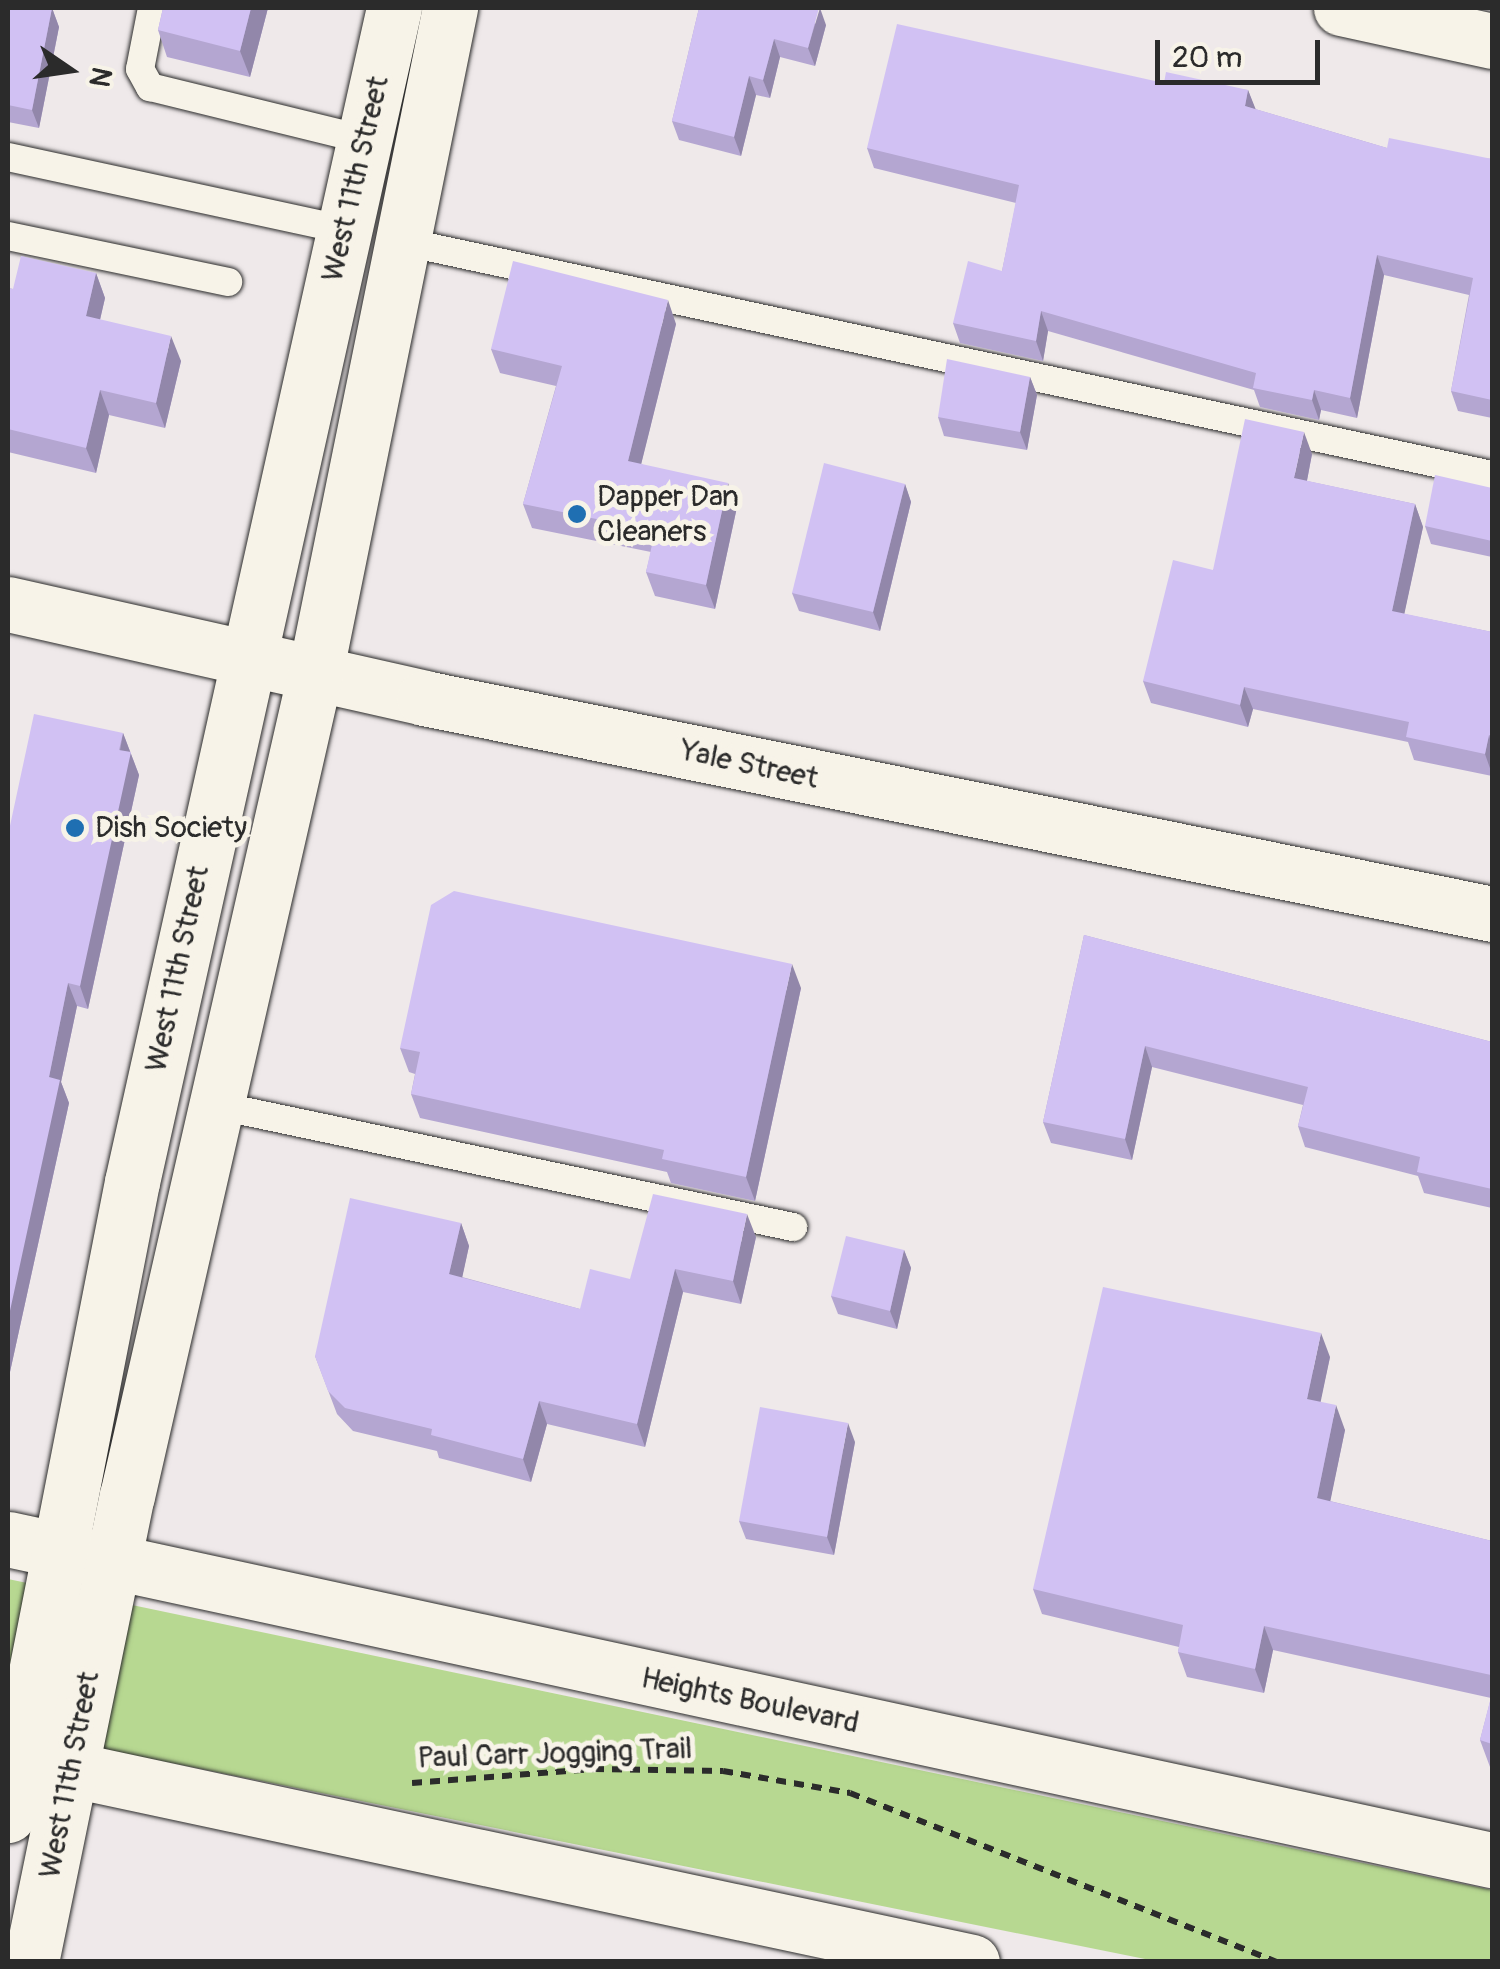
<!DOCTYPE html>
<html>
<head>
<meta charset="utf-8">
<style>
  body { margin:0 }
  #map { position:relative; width:1500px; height:1969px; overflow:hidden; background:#efe9ea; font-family:Pangolin,sans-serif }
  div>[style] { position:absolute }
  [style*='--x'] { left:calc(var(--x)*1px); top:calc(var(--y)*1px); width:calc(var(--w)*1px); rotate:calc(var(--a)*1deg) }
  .green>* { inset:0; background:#b7d891 }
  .path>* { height:6px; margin-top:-3px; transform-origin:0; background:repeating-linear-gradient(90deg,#2b2b2b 0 10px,transparent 0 18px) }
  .roads { filter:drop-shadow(0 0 2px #2b2b2b) drop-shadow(0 0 2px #2b2b2b) }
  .lane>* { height:28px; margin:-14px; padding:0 14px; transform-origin:14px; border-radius:14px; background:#f7f3e8 }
  .street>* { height:55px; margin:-27.5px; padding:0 27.5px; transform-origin:27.5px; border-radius:27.5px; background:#f7f3e8 }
  .secondary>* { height:55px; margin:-27.5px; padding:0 27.5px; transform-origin:27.5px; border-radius:27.5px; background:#f7f3e8 }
  .wall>* { inset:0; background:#b4a6d1 }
  .shaded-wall>* { inset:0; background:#9287aa }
  .building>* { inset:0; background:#d1c1f3 }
  .dots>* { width:28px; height:28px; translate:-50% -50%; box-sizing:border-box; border:5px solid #f7f3e8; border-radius:50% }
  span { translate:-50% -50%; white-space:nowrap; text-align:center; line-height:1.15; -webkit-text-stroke:10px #f7f3e8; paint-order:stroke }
  .street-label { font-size:30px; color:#2b2b2b }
  .poi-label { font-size:30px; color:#2b2b2b }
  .left { translate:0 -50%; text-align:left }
  .frame { position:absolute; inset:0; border:10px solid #2b2b2b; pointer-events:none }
  .north { position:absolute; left:20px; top:20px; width:100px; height:100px; -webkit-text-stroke:8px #f7f3e8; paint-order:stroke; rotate:103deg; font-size:28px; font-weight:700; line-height:40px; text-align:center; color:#2b2b2b }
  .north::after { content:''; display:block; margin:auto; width:35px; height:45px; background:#2b2b2b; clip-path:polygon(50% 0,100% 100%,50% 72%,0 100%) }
  .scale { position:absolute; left:1155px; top:40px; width:165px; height:45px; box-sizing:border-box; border:5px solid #2b2b2b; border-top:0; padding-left:12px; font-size:30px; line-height:35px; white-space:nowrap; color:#2b2b2b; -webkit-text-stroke:8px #f7f3e8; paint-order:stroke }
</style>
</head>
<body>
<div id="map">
  <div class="green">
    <i style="clip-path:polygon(8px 1579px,1492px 1890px,1492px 1961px,1155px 1961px,8px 1730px)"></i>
  </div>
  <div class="path">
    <i style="--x:412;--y:1783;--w:183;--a:-4.4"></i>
    <i style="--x:594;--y:1769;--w:129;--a:0.9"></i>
    <i style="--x:723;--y:1771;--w:129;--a:9.8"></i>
    <i style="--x:850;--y:1793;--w:459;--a:21.6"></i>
  </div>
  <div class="roads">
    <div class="lane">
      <i style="--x:152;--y:8;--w:62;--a:101.1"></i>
      <i style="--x:140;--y:69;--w:21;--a:61"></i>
      <i style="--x:150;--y:87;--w:222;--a:13.8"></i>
      <i style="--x:8;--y:157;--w:345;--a:12.2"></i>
      <i style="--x:8;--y:236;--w:225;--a:11.8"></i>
      <i style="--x:405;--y:242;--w:1112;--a:12.1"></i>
      <i style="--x:215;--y:1105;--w:591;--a:11.92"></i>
    </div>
    <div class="street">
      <i style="--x:1341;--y:8;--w:155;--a:12.3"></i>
    </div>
    <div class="secondary">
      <i style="--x:8;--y:604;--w:426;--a:12.7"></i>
      <i style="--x:424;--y:698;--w:1090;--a:11.43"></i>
      <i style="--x:8;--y:1539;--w:1518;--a:12.21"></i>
      <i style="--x:36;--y:1762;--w:957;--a:12.06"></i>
      <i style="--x:8;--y:1815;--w:645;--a:-78.92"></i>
      <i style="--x:132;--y:1182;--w:1203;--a:-77.42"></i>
      <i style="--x:31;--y:1962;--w:476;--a:-78.4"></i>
      <i style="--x:127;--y:1496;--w:843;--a:-77.12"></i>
      <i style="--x:315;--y:674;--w:680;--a:-78.54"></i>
    </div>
  </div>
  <div class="wall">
    <i style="clip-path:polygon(8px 8px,52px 8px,59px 27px,39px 128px,8px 122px)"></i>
    <i style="clip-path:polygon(163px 8px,268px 8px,250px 77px,167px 57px,158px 30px)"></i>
    <i style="clip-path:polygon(699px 8px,826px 25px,815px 66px,780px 57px,770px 98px,756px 95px,741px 156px,679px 140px,672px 121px)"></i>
    <i style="clip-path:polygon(1164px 83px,1248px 90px,1255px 109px,1387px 148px,1492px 159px,1492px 418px,1458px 411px,1451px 391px,1469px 295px,1384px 275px,1357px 418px,1321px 410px,1319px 420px,1260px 407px,1254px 390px,1048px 331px,1043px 361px,960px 343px,953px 323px,1002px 271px,1016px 203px,874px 168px,867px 148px)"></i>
    <i style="clip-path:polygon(96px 273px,105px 298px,100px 320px,181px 361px,165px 428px,109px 415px,96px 473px,8px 452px,8px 288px,13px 289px)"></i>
    <i style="clip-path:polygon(676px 324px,641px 464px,737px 507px,715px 609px,655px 596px,646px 572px,651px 552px,532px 528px,523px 504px,556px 386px,500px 373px,491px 349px)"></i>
    <i style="clip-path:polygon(1030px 377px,1037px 395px,1027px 450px,944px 436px,938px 417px)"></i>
    <i style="clip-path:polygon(1312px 454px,1307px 481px,1415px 504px,1423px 527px,1404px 614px,1492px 632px,1492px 776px,1414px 760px,1408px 742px,1253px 709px,1248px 727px,1151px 703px,1143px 681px,1213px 570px)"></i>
    <i style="clip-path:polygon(905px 484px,911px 502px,880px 631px,799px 611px,792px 593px)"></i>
    <i style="clip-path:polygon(1492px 488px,1492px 557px,1431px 544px,1425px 526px)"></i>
    <i style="clip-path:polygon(123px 733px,139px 775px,88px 1009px,77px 1006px,61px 1082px,69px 1103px,8px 1381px,8px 835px)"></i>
    <i style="clip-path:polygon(1084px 935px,1492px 1042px,1492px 1208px,1424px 1193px,1418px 1176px,1305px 1147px,1298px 1126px,1303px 1105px,1152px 1067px,1132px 1160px,1051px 1143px,1043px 1122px)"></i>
    <i style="clip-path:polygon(801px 988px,755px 1201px,671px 1183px,667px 1172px,420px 1118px,411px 1094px,415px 1074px,409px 1072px,400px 1048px)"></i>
    <i style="clip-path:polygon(461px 1223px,469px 1246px,462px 1277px,580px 1309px,630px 1279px,756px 1237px,741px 1304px,683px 1292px,645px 1447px,547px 1424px,531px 1482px,439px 1458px,437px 1451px,353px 1431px,337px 1414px,315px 1356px)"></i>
    <i style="clip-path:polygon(904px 1250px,911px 1268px,897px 1329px,838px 1314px,831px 1296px)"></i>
    <i style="clip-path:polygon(1330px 1357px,1320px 1402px,1345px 1430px,1330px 1501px,1492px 1541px,1492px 1767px,1490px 1767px,1480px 1740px,1491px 1698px,1273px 1650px,1264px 1693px,1187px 1677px,1178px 1652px,1179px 1647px,1042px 1614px,1033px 1589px)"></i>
    <i style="clip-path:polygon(855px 1442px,834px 1555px,746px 1539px,739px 1521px)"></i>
  </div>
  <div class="shaded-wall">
    <i style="clip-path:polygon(52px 8px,59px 27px,39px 128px,32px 110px)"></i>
    <i style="clip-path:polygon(251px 8px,268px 8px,250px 77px,240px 51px)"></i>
    <i style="clip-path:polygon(820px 8px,826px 25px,815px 66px,808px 48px)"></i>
    <i style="clip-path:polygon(774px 39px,780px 57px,770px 98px,763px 80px)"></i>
    <i style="clip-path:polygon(749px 76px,756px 95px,741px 156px,734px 137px)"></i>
    <i style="clip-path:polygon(1248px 90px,1256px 110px,1245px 106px)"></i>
    <i style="clip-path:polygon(1377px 255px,1384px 275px,1357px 418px,1350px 398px)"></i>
    <i style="clip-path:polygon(96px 273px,105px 298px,95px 341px,86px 316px)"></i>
    <i style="clip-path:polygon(668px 300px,676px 324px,636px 485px,628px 461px)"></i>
    <i style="clip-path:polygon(1041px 311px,1048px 331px,1043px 361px,1036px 341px)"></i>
    <i style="clip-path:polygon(171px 336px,181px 361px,165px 428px,156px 403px)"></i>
    <i style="clip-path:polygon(1030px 377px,1037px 395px,1027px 450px,1020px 432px)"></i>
    <i style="clip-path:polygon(100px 390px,109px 415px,96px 473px,86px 448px)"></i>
    <i style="clip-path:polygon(1314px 390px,1321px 410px,1319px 420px,1312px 400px)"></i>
    <i style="clip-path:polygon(1304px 432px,1312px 454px,1303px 501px,1294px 478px)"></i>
    <i style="clip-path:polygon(728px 483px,737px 507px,715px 609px,706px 585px)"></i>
    <i style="clip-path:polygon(905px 484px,911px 502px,880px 631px,873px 612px)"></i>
    <i style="clip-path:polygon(1415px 504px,1423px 527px,1400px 634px,1392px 611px)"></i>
    <i style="clip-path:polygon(1244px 687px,1253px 709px,1248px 727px,1240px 705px)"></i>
    <i style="clip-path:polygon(123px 733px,139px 775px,88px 1009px,80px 986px)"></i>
    <i style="clip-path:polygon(1489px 735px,1492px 746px,1492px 774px,1485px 754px)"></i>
    <i style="clip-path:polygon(792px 964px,801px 988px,755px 1201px,746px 1177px)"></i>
    <i style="clip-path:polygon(68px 983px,77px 1006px,61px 1082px,69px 1103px,8px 1381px,8px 1320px,49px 1077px)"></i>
    <i style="clip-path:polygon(1145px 1046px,1152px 1067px,1132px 1160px,1125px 1139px)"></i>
    <i style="clip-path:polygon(747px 1214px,756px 1237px,741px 1304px,733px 1281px)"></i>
    <i style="clip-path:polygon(461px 1223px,469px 1246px,458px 1297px,449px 1274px)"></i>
    <i style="clip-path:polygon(904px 1250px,911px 1268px,897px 1329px,890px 1311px)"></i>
    <i style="clip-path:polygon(675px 1269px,683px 1292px,645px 1447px,637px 1424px)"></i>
    <i style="clip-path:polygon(1321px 1333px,1330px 1357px,1316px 1424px,1307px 1399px)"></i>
    <i style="clip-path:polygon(539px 1401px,547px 1424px,531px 1482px,523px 1459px)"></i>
    <i style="clip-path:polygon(1336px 1405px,1345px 1430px,1326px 1522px,1317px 1498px)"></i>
    <i style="clip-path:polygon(848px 1423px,855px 1442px,834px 1555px,827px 1537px)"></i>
    <i style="clip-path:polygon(1264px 1626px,1273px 1650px,1264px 1693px,1255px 1669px)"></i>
  </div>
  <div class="building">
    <i style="clip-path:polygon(8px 8px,52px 8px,32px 110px,8px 105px)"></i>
    <i style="clip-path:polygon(163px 8px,251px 8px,240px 51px,158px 30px)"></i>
    <i style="clip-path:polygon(699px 8px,819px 8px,808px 48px,774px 39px,763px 80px,749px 76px,734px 137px,672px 121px)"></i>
    <i style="clip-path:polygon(897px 24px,1164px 83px,1166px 72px,1248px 90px,1245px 106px,1387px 148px,1389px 138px,1492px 159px,1492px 400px,1451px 391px,1473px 278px,1377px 255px,1350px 398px,1314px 390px,1312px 400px,1253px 388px,1256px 373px,1041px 311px,1036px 341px,953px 323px,968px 261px,1002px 271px,1019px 185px,867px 148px)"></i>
    <i style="clip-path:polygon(21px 256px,96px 273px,86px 316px,171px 336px,156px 403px,100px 390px,86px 448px,8px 429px,8px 288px,13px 289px)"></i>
    <i style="clip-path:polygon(513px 261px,668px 300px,628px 461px,728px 483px,706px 585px,646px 572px,655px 531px,523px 504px,562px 366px,491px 349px)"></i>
    <i style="clip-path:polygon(947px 359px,1030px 377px,1020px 432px,938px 417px)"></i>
    <i style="clip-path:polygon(1245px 419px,1304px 432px,1294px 478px,1415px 504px,1392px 611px,1492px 632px,1492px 736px,1489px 735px,1485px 754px,1406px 737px,1409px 722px,1244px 687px,1240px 705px,1143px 681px,1173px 560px,1213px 570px)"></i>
    <i style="clip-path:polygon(824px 463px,905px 484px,873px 612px,792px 593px)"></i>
    <i style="clip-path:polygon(1435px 475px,1492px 488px,1492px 541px,1425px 526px)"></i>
    <i style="clip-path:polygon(34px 714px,123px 733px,119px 750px,131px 752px,80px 986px,68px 983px,49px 1077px,60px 1080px,8px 1320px,8px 835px)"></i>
    <i style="clip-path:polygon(454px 891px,792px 964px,746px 1177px,662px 1159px,664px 1150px,411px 1094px,420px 1052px,400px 1048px,431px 905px)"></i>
    <i style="clip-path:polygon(1084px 935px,1492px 1042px,1492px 1189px,1417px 1172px,1420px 1157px,1298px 1126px,1308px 1087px,1145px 1046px,1125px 1139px,1043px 1122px)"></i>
    <i style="clip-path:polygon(653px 1194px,747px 1214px,733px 1281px,675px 1269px,637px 1424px,539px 1401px,523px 1459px,431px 1435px,432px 1429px,345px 1408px,328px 1391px,315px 1356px,350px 1198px,461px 1223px,449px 1274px,580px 1309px,590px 1269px,630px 1279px)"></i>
    <i style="clip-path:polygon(846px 1236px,904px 1250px,890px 1311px,831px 1296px)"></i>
    <i style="clip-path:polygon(1103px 1287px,1321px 1333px,1307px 1399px,1336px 1405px,1317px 1498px,1492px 1541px,1492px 1667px,1491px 1675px,1264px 1626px,1255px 1669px,1178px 1652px,1183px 1625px,1033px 1589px)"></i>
    <i style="clip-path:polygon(760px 1407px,848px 1423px,827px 1537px,739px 1521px)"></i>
    <i style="clip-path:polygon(1492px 1693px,1492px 1744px,1480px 1740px)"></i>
  </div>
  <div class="dots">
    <i style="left:577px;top:514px;background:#1f6fb2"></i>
    <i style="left:75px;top:828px;background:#1f6fb2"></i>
  </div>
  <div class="street-label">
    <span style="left:356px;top:179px;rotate:-77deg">West 11th Street</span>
    <span style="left:749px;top:765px;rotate:12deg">Yale Street</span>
    <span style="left:178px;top:969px;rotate:-78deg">West 11th Street</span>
    <span style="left:750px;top:1701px;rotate:12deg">Heights Boulevard</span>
    <span style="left:555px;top:1754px;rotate:-2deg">Paul Carr Jogging Trail</span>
    <span style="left:70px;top:1775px;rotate:-79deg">West 11th Street</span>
  </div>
  <div class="poi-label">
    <span class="left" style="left:597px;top:514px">Dapper Dan<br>Cleaners</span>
    <span class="left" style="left:95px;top:828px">Dish Society</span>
  </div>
  <div class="frame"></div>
  <div class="north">N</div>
  <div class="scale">20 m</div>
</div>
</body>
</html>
